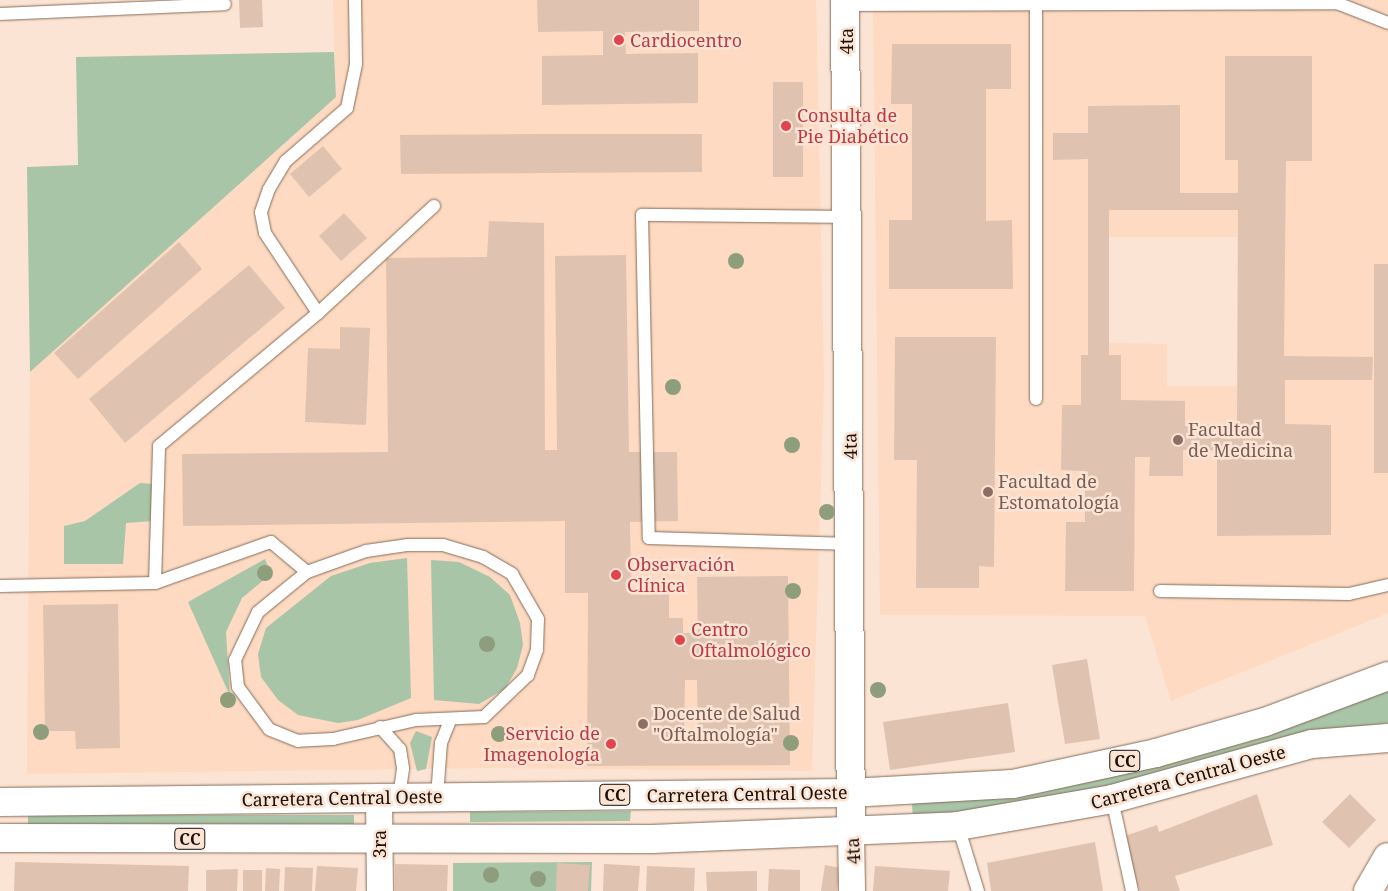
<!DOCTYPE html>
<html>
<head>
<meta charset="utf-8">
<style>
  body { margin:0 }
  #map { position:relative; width:1388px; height:891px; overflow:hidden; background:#fbe4d4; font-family:"Noto Serif",serif }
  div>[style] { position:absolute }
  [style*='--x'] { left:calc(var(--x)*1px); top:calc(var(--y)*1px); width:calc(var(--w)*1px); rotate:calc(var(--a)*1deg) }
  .built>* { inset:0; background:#fddac1 }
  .green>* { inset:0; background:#a8c5a7 }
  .building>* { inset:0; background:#dfc3b0 }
  .roads { filter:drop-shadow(0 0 1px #866c5b) drop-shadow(0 0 1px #866c5b) }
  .service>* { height:12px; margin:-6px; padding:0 6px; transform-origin:6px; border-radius:6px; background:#fff }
  .minor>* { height:26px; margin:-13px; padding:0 13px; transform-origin:13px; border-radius:13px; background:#fff }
  .tertiary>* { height:28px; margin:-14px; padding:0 14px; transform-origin:14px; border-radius:14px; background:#fff }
  .primary>* { height:28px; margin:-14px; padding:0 14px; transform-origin:14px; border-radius:14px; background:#fff }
  .trees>* { width:16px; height:16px; margin:-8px; border-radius:50%; background:#8e9e7d }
  .dots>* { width:14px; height:14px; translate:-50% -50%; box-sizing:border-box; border:2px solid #fbe4d4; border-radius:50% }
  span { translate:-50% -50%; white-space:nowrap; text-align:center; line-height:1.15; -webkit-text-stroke:5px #fbe4d4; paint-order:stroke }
  .shield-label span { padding:1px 4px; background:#fbe4d4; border:1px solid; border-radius:4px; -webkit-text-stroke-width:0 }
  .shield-label { font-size:16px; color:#1b110a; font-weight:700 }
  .health-label { font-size:18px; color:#be3a42 }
  .left { translate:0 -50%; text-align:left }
  .right { translate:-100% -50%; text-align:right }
  .street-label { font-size:18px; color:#1b110a }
  .education-label { font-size:18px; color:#785e54 }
</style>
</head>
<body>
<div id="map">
  <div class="built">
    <i style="clip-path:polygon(333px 0,816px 0,824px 380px,812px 771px,492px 768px,27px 774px,30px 372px,336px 97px)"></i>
    <i style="clip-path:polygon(evenodd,873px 0,1388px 0,1388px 613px,1171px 701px,1145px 616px,880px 615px,873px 0,1109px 237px,1238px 237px,1237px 386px,1167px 386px,1167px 344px,1109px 343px,1109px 237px)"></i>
  </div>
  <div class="green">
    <i style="clip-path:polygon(334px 52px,336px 97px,30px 372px,27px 167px,78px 165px,76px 57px)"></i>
    <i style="clip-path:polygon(140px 483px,154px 484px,153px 521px,126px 523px,123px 564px,64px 564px,64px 526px,85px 521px)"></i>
    <i style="clip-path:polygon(407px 558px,411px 698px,358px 720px,338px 723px,298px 715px,278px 700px,261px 677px,258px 654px,266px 628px,331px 576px,370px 563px)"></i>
    <i style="clip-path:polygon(265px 559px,271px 574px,242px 598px,226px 632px,230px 696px,188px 602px)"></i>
    <i style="clip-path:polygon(431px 560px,459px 562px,490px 577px,510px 595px,520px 623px,523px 645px,517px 668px,505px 689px,479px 704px,434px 700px)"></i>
    <i style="clip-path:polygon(1388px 687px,1388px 723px,1301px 734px,1056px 801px,913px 819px,912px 804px,1053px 789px,1295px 723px)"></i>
    <i style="clip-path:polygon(416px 731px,432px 737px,426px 769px,417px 771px,410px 743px)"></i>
    <i style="clip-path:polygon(631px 811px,630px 821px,470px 822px,470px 812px)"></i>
    <i style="clip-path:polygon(28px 815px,354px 815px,354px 824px,28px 824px)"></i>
    <i style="clip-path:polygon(592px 862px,591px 891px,453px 891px,453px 863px)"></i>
  </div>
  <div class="building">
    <i style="clip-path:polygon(239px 0,262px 0,263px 27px,240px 28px)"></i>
    <i style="clip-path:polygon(537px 0,699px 0,699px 31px,625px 32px,626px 54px,698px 53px,698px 103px,542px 105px,542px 56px,603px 55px,603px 31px,538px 32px)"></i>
    <i style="clip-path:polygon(892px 44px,1011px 44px,1011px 89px,986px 89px,986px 221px,1012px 220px,1013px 289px,889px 289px,889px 220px,912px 220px,912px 104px,891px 104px)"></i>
    <i style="clip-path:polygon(evenodd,1225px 56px,1312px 56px,1312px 161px,1286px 161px,1284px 356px,1373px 357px,1372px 380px,1285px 380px,1285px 424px,1331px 425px,1331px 535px,1217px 536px,1217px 450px,1183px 450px,1183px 476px,1149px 476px,1150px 457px,1135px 457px,1134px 591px,1065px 591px,1066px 522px,1085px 522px,1085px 471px,1061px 470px,1062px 405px,1081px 405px,1081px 355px,1088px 355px,1088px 159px,1053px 160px,1053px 133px,1088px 133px,1088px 106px,1180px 105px,1180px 193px,1238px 193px,1238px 160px,1225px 160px,1225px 56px,1109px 210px,1238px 210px,1237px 423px,1185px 426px,1185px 401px,1121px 400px,1121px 355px,1109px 355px,1109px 210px)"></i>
    <i style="clip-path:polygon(773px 82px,803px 82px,803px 177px,773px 177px)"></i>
    <i style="clip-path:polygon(545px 134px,702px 134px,702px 172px,401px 174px,400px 135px)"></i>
    <i style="clip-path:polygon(323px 146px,342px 169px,309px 197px,290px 174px)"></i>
    <i style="clip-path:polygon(344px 213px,367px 238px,341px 261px,319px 236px)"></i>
    <i style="clip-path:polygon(evenodd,489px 221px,544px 223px,545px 450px,557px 450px,555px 256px,626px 255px,629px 452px,677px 452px,678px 521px,630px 522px,631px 592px,669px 593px,669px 618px,683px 618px,683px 633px,698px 633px,697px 577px,788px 576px,790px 765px,587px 766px,588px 593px,565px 593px,565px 521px,183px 526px,182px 454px,388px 452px,386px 258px,487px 257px,489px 221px,685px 680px,697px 680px,698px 739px,684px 738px,685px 680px)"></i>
    <i style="clip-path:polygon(179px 242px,202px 269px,78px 379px,54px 353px)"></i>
    <i style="clip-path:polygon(1374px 264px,1388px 264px,1388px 473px,1374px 473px)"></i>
    <i style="clip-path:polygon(249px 265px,285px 308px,125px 443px,89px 399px)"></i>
    <i style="clip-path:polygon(340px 327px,370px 328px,366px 425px,305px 422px,308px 348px,340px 349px)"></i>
    <i style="clip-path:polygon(895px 337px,996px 337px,994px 567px,979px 566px,979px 588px,916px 588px,917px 460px,894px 460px)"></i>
    <i style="clip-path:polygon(118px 604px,120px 748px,76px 749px,75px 731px,45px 731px,43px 605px)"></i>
    <i style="clip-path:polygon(1087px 659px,1100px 739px,1065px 744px,1052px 665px)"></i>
    <i style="clip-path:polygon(1008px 703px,1015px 752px,890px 770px,883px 722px)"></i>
    <i style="clip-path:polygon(1257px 794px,1273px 845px,1175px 876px,1180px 891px,1140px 891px,1122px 837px,1157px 825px,1159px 832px)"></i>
    <i style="clip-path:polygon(1350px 794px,1376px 820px,1349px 848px,1322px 822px)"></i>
    <i style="clip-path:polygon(1095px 842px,1103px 891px,991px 891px,987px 863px)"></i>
    <i style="clip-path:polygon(15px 862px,189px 866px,188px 891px,14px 891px)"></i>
    <i style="clip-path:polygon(557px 863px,590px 865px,588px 891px,556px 891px)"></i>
    <i style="clip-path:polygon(395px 864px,448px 865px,447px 891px,395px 891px)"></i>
    <i style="clip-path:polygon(604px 864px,640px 866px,638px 891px,603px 891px)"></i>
    <i style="clip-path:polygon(825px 865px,841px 868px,837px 891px,821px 891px)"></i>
    <i style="clip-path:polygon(317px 866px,358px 868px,356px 891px,315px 891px)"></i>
    <i style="clip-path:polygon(647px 866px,695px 868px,694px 891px,646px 891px)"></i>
    <i style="clip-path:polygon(875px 866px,950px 871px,948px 891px,873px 891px)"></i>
    <i style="clip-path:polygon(285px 867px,313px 868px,312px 891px,284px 891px)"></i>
    <i style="clip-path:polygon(266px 868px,280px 869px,279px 891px,265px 891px)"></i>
    <i style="clip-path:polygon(238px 869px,237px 891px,206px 891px,206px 870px)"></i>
    <i style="clip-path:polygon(769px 869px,800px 870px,800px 891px,768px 891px)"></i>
    <i style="clip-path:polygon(243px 870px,262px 870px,262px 891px,243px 891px)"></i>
    <i style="clip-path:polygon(757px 871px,757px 891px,707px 891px,706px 872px)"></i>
  </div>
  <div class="roads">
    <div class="service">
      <i style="--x:1036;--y:4;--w:395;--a:90"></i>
      <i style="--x:845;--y:5;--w:492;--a:-0.2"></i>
      <i style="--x:1337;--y:3;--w:55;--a:21.4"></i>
      <i style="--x:0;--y:14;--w:225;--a:-2.5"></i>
      <i style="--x:847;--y:217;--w:205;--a:-179.4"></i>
      <i style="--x:642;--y:215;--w:323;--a:88.8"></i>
      <i style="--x:649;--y:538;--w:202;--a:1.7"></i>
      <i style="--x:318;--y:313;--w:96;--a:-123.5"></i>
      <i style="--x:265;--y:233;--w:21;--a:-101"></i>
      <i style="--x:261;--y:212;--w:24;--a:-71"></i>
      <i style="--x:269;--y:189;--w:33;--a:-59"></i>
      <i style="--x:286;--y:161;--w:81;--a:-41"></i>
      <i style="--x:347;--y:108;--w:45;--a:-78.4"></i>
      <i style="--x:356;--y:64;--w:64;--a:-90.9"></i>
      <i style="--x:407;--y:545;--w:36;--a:0"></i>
      <i style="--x:443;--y:545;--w:42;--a:16.7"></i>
      <i style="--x:483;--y:557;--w:34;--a:30"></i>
      <i style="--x:512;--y:574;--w:52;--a:60"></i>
      <i style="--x:538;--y:619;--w:31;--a:92"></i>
      <i style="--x:537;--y:650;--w:27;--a:110"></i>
      <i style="--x:528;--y:675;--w:61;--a:136.3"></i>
      <i style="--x:484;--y:717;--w:68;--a:177.5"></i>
      <i style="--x:416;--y:720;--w:85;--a:167.1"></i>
      <i style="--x:333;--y:739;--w:35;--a:177"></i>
      <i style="--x:298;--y:741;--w:31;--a:-158"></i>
      <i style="--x:269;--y:729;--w:52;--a:-126.4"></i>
      <i style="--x:238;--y:687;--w:27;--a:-96"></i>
      <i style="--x:235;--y:660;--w:53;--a:-64.4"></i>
      <i style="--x:258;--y:612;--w:63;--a:-39.2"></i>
      <i style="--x:307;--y:572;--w:63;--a:-19.6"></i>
      <i style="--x:366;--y:551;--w:41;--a:-8.3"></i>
      <i style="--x:155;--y:583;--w:137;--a:-88.3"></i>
      <i style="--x:159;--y:446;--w:207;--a:-39.9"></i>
      <i style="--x:318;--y:313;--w:158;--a:-42.7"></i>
      <i style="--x:0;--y:586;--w:155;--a:-1.1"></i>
      <i style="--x:155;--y:583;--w:123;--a:-19.5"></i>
      <i style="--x:271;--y:542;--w:47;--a:39.8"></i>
      <i style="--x:1160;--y:591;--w:189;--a:0.9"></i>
      <i style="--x:1349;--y:594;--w:40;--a:-13"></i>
      <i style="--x:380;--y:727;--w:30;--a:48"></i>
      <i style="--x:400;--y:749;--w:20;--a:81"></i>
      <i style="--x:403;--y:769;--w:28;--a:98"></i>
      <i style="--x:437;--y:797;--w:54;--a:-85.8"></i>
      <i style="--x:441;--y:743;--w:24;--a:-68"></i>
      <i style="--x:1112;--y:799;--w:94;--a:77.7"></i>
      <i style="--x:958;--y:826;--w:68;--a:72.9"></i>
    </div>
    <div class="minor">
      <i style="--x:379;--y:797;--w:94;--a:89.4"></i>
      <i style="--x:851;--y:832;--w:59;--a:89"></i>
    </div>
    <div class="tertiary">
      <i style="--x:845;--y:0;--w:832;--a:89.59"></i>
      <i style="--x:1368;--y:891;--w:39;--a:-60"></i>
    </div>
    <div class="primary">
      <i style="--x:0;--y:802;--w:850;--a:-0.61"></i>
      <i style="--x:850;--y:793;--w:163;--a:-3.2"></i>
      <i style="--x:1013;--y:784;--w:146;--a:-12.2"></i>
      <i style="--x:1156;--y:753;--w:113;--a:-15.9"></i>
      <i style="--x:1265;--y:722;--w:131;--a:-20.5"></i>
      <i style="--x:0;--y:838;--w:652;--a:0.09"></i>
      <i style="--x:652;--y:839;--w:306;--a:-2.4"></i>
      <i style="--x:958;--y:826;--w:156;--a:-9.9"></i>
      <i style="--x:1112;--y:799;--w:207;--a:-15.4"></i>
      <i style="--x:1312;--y:744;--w:76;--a:-4.5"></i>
    </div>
  </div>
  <div class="trees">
    <i style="left:736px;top:261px"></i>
    <i style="left:673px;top:387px"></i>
    <i style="left:792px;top:445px"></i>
    <i style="left:827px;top:512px"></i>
    <i style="left:265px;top:573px"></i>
    <i style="left:793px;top:591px"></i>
    <i style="left:487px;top:644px"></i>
    <i style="left:878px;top:690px"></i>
    <i style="left:228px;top:700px"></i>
    <i style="left:41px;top:732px"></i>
    <i style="left:499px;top:734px"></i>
    <i style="left:791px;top:743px"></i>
    <i style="left:491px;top:875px"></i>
    <i style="left:538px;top:879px"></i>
  </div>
  <div class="dots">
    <i style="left:619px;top:40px;background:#e0444e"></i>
    <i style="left:786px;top:126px;background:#e0444e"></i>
    <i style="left:1178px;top:440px;background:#8d6e63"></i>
    <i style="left:988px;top:492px;background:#8d6e63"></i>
    <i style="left:616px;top:575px;background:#e0444e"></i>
    <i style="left:680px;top:640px;background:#e0444e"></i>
    <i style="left:643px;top:724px;background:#8d6e63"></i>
    <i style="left:611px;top:744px;background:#e0444e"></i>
  </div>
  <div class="shield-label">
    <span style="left:1125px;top:761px">CC</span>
    <span style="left:615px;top:795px">CC</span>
    <span style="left:190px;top:839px">CC</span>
  </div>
  <div class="health-label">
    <span class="left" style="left:630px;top:40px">Cardiocentro</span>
    <span class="left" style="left:797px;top:126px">Consulta de<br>Pie Diabético</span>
    <span class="left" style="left:627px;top:575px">Observación<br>Clínica</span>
    <span class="left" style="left:691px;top:640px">Centro<br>Oftalmológico</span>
    <span class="right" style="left:600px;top:744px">Servicio de<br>Imagenología</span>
  </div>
  <div class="street-label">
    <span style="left:846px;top:41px;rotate:-90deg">4ta</span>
    <span style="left:850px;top:446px;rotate:-91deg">4ta</span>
    <span style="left:1188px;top:777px;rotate:-15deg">Carretera Central Oeste</span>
    <span style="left:747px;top:794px;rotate:-1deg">Carretera Central Oeste</span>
    <span style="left:342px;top:798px;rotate:-1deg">Carretera Central Oeste</span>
    <span style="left:379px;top:844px;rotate:-90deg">3ra</span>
    <span style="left:853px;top:851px;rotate:-94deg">4ta</span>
  </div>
  <div class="education-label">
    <span class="left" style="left:1188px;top:440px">Facultad<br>de Medicina</span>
    <span class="left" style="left:998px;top:492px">Facultad de<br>Estomatología</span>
    <span class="left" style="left:653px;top:724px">Docente de Salud<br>"Oftalmología"</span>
  </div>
</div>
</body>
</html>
